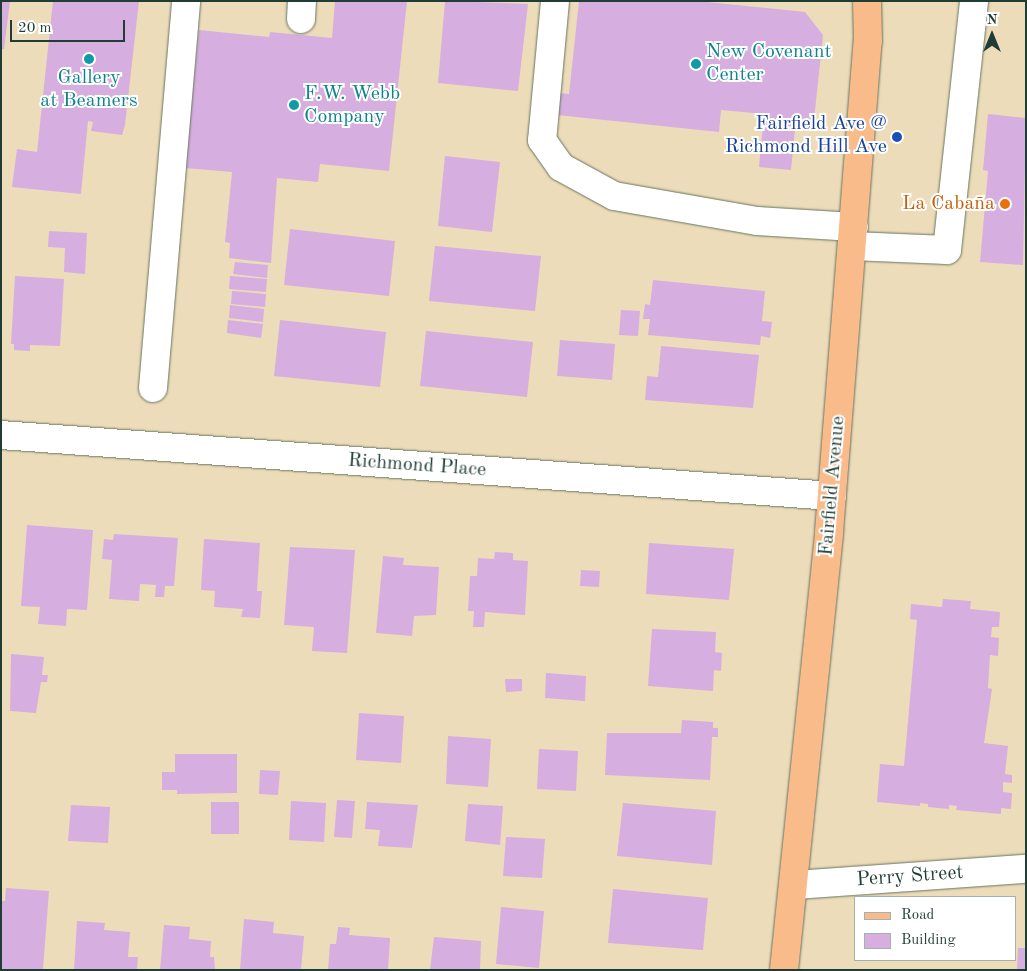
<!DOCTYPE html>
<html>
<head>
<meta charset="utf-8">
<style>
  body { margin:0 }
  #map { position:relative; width:1027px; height:971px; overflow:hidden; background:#eddcb9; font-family:"Old Standard TT",serif }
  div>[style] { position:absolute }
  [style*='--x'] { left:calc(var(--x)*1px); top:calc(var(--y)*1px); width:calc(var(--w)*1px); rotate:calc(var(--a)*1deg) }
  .building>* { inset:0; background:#d6aee0 }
  .roads { filter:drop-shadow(0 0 1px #677563) drop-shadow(0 0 1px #677563) }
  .minor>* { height:28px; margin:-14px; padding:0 14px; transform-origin:14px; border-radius:14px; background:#fff }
  .major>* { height:28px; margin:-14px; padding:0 14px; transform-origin:14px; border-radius:14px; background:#fabb8b }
  .dots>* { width:14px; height:14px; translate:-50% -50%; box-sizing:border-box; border:2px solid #fff; border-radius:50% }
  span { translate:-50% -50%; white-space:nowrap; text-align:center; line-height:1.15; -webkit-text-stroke:4px #fff; paint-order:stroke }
  .culture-label { font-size:20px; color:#0d838f }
  .left { translate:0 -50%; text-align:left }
  .transit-label { font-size:20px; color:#164399 }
  .right { translate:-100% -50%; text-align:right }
  .food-label { font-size:20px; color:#c56008 }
  .street-label { font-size:20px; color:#1f3d34 }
  .frame { position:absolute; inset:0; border:2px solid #1f3d34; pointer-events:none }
  .legend { position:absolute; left:854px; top:896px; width:162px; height:65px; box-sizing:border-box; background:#fff; border:1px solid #a5b1ae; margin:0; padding:6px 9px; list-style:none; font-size:15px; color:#1f3d34 }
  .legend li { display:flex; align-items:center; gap:10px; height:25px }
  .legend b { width:25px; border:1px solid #a5b1ae }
  .north { position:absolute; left:967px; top:10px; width:50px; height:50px; -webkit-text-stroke:4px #fff; paint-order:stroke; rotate:0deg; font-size:14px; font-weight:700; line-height:20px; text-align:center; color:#1f3d34 }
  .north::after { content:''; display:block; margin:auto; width:18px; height:22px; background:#1f3d34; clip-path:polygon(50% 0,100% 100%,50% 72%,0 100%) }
  .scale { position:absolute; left:10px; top:20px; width:115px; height:22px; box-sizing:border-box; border:2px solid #1f3d34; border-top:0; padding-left:6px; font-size:15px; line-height:18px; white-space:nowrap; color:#1f3d34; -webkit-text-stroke:4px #fff; paint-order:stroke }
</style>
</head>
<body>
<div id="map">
  <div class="building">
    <i style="clip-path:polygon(1px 1px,10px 1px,4px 49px,1px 49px)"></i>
    <i style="clip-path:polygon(53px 1px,139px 1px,125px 125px,122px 135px,91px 131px,93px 122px,88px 121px,81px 194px,12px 187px,17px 149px,37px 152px)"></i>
    <i style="clip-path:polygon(335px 1px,407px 1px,389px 171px,320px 164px,318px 182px,277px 178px,271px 263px,229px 258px,230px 243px,225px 242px,232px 172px,185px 168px,199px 30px,269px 37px,270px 32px,332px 38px)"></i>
    <i style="clip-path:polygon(445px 1px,528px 4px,518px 91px,438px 83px)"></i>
    <i style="clip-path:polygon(579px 1px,697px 1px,805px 12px,823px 35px,814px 120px,796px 118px,791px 170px,759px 167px,764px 114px,721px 110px,719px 132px,557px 115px,559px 93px,569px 94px)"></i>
    <i style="clip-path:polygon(988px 114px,1026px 118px,1023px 265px,980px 262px,988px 171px,983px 170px)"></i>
    <i style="clip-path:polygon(445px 156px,500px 162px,492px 232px,438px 226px)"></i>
    <i style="clip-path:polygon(290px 229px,395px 241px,389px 296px,284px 285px)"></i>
    <i style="clip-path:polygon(49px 231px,87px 233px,85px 274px,64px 272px,65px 248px,48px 247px)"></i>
    <i style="clip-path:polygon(435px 246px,541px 256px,535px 311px,429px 301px)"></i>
    <i style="clip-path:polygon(235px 262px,268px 265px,267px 278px,233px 274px)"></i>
    <i style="clip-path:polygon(15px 276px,64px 279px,60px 346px,30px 345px,30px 351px,14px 350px,14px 344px,11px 344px)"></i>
    <i style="clip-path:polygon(230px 276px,267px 279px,266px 292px,229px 289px)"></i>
    <i style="clip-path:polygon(653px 280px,765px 291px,762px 321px,772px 322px,770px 338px,761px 336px,760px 345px,648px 335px,650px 319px,643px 319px,645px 304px,650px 305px)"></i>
    <i style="clip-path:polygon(232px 291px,266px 294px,265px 307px,231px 304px)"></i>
    <i style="clip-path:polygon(230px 305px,264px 309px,263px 322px,229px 318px)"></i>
    <i style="clip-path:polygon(621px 310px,640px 311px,638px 336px,619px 335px)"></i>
    <i style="clip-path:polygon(228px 320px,263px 324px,261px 338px,227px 333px)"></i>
    <i style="clip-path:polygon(280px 320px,386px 332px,380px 387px,274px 376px)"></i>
    <i style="clip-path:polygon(426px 331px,533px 342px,527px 397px,420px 386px)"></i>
    <i style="clip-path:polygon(560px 340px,615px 344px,612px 380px,557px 376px)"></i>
    <i style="clip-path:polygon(661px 346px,759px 355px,753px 408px,645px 400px,647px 376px,658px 377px)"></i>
    <i style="clip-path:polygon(27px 525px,93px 530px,87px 610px,67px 609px,66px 626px,38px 624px,40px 607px,21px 606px)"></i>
    <i style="clip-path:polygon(114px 534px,178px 538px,174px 586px,165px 586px,164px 597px,155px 597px,156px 585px,140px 584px,139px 601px,109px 599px,112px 560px,102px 559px,104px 539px,113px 540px)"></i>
    <i style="clip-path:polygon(204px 539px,260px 543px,257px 591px,262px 591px,260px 618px,241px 617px,243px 609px,214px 607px,215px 591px,201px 590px)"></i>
    <i style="clip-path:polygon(649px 543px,734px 549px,729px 600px,646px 594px)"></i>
    <i style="clip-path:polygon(290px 547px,355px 550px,347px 653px,312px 651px,314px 627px,284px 625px)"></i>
    <i style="clip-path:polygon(495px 552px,513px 553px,513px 560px,528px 561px,525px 615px,485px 612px,484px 627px,473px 627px,474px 611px,468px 611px,470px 576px,477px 576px,478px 558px,494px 559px)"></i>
    <i style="clip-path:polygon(383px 556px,404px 558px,403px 565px,439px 567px,436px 615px,414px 616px,412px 636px,376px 633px)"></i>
    <i style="clip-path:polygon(581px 570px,600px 571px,599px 587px,580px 586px)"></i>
    <i style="clip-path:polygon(943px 599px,971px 601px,970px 609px,1000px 612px,999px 627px,992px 627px,991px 637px,999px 638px,998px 656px,990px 655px,988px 688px,992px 689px,984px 743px,1008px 746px,1005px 774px,1012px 775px,1012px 783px,1003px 782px,1003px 792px,1012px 793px,1011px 809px,1001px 808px,1001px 814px,956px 810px,957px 806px,949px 805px,949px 809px,928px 807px,928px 804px,920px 803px,920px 806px,877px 802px,880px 764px,904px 766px,917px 620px,910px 619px,911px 604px,942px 607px)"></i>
    <i style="clip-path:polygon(652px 629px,716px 632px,715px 652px,722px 653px,721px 671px,714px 670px,713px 691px,648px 686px)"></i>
    <i style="clip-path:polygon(11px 654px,44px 657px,42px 675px,48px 675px,47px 682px,41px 682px,36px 713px,10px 711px)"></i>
    <i style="clip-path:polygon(546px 673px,586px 676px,585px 701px,545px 698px)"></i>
    <i style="clip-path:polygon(505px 679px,522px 679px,522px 691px,506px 692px)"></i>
    <i style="clip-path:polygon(359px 713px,404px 716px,401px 763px,356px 760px)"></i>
    <i style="clip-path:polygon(682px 720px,713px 722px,713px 728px,718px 728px,718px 737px,712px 737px,710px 780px,605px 775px,607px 733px,681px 733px)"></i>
    <i style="clip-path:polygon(448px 736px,491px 739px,488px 787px,446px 784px)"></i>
    <i style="clip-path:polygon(539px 749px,578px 751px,576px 791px,537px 789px)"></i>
    <i style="clip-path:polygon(175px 754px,237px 754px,237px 793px,177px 794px,177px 790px,162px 790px,162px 772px,175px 772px)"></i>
    <i style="clip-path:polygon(260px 770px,280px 771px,278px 795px,259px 794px)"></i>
    <i style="clip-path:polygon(337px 800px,355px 801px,352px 838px,334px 837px)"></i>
    <i style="clip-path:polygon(291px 801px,326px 803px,324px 842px,289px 840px)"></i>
    <i style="clip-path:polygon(211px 802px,239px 802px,239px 834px,211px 834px)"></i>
    <i style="clip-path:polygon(367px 802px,418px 805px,412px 848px,378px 846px,380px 830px,365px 829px)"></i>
    <i style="clip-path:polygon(623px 803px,716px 811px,712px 865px,617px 856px)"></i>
    <i style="clip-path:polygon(468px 804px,503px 806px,500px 845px,465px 841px)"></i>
    <i style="clip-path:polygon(71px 805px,110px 807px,108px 843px,68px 841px)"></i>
    <i style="clip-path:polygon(506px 837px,545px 839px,542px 878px,503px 876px)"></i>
    <i style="clip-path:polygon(6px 888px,49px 891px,43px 969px,1px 970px,1px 901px,5px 901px)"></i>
    <i style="clip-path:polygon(613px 889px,708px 898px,703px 950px,608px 943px)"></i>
    <i style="clip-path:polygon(501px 907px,544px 911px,539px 968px,496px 964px)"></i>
    <i style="clip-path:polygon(244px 919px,274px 922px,273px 933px,304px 936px,301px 970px,240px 970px)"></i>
    <i style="clip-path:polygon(77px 921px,105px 923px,104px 930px,130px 932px,128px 957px,138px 957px,137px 970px,74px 970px)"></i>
    <i style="clip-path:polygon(164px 925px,190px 927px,189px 939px,211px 941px,210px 957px,214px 957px,215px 970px,160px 970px)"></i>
    <i style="clip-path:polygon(338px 927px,350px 928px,349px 935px,390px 938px,388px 970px,328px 970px,330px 944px,336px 944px)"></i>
    <i style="clip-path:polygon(434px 937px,481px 941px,480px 970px,430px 970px)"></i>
    <i style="clip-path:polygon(1018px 948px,1026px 948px,1026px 970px,1017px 970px)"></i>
  </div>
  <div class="roads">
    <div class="minor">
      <i style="--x:555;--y:1;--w:140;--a:95.3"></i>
      <i style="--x:542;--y:140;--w:33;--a:55"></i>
      <i style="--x:561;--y:167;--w:60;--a:28.7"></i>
      <i style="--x:614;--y:196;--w:145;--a:9.9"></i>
      <i style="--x:757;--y:221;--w:97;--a:3.5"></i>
      <i style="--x:301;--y:19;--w:18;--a:-87"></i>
      <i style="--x:852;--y:246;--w:95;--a:2.4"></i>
      <i style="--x:947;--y:250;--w:250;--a:-83.8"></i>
      <i style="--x:153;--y:388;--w:388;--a:-85.1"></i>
      <i style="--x:1;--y:435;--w:833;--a:4.2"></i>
      <i style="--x:795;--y:885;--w:232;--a:-4"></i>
    </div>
    <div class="major">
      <i style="--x:784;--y:970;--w:440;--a:-84.1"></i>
      <i style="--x:829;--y:532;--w:493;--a:-85.5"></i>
      <i style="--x:868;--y:41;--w:40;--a:-91.4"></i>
    </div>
  </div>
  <div class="dots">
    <i style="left:89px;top:59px;background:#0f9aa8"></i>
    <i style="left:696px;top:64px;background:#0f9aa8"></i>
    <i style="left:294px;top:105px;background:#0f9aa8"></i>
    <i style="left:897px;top:137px;background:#1a4fb4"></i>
    <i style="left:1005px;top:204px;background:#e8710a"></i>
  </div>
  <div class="culture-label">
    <span class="left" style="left:706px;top:64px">New Covenant<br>Center</span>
    <span style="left:89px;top:90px">Gallery<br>at Beamers</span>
    <span class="left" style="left:304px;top:106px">F.W. Webb<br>Company</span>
  </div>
  <div class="transit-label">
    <span class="right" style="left:887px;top:136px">Fairfield Ave @<br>Richmond Hill Ave</span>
  </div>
  <div class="food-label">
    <span class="right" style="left:995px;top:204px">La Cabaña</span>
  </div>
  <div class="street-label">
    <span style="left:417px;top:466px;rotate:4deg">Richmond Place</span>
    <span style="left:833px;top:486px;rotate:-85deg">Fairfield Avenue</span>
    <span style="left:910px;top:877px;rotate:-4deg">Perry Street</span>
  </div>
  <div class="frame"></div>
  <ul class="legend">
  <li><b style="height:6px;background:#fabb8b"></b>Road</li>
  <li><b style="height:14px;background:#d6aee0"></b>Building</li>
  </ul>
  <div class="north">N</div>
  <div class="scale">20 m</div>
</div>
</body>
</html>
